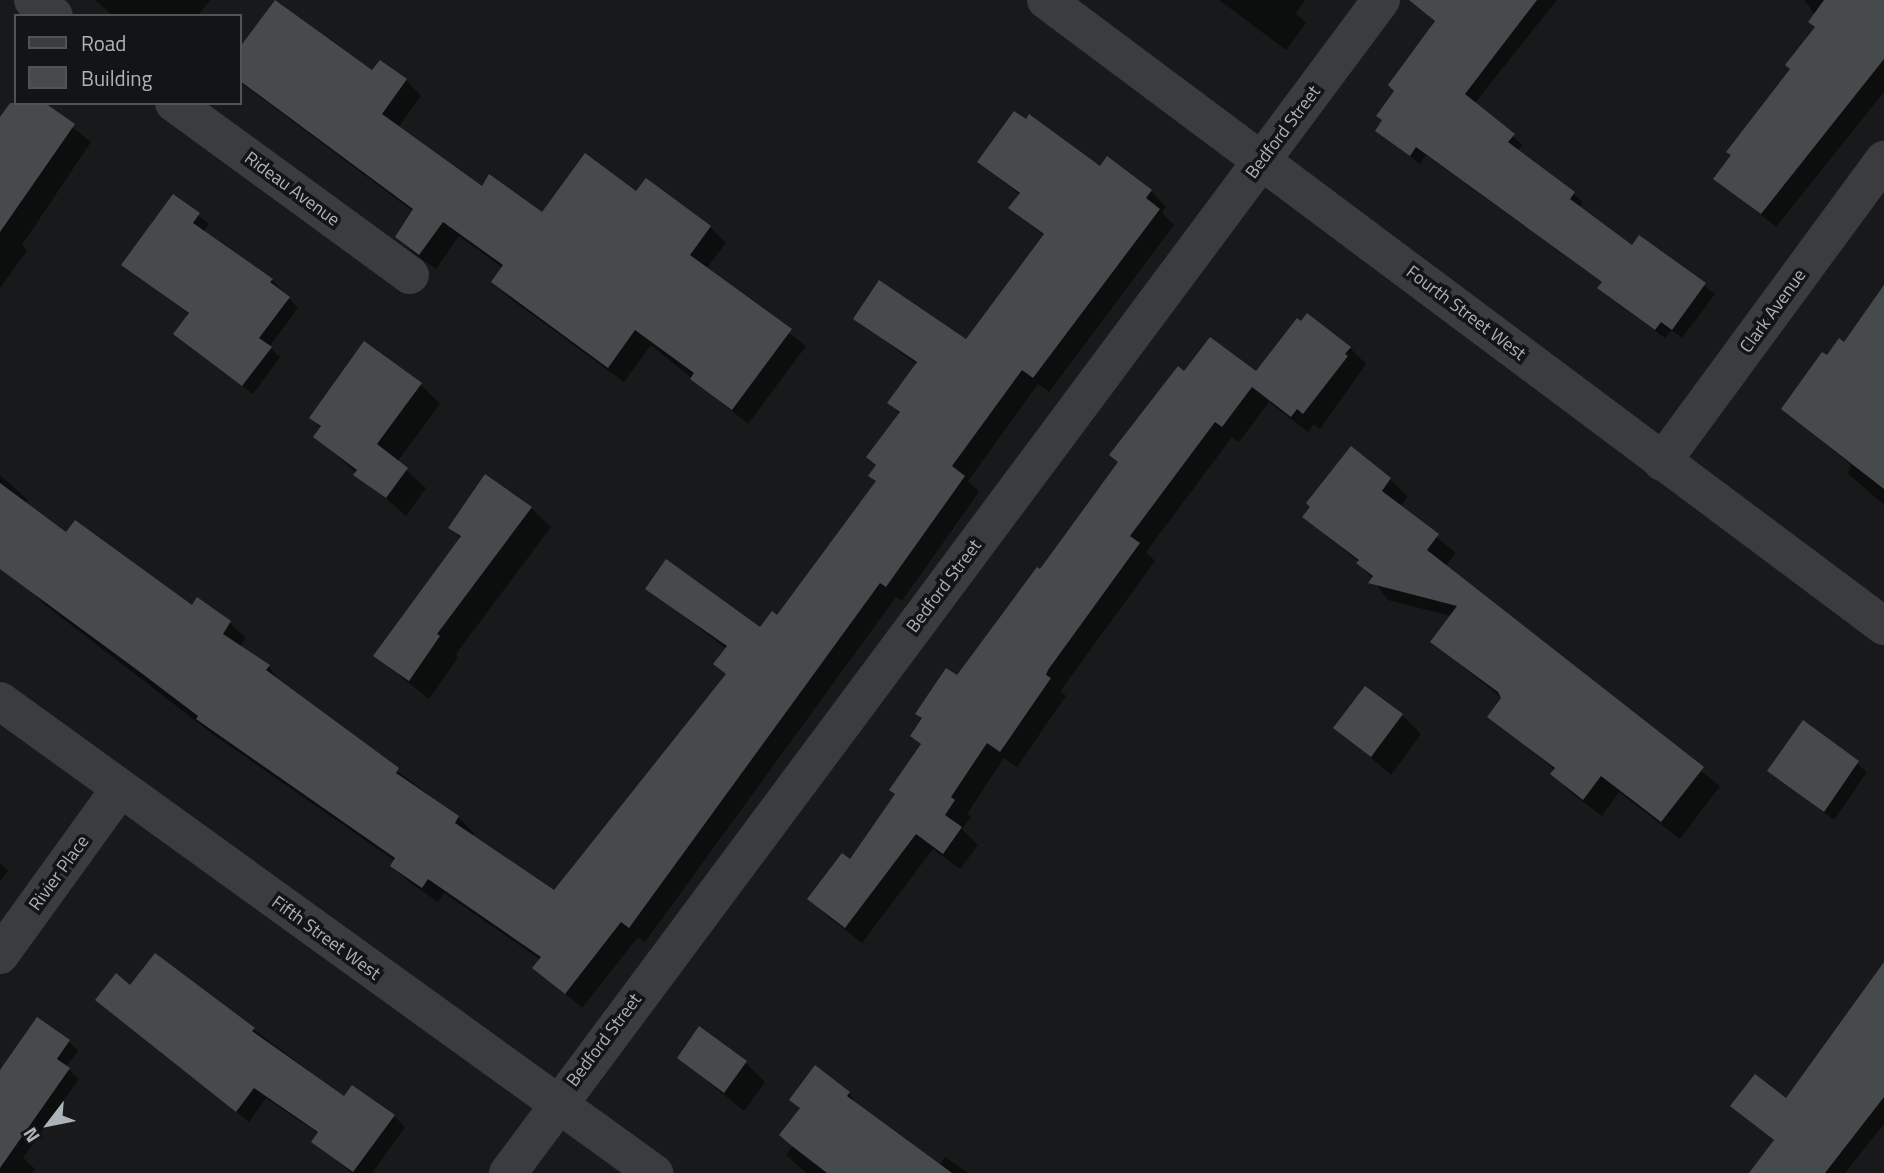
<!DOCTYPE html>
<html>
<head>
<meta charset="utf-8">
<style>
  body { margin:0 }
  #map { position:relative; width:1884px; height:1173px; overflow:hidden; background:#18191a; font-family:"Titillium Web",sans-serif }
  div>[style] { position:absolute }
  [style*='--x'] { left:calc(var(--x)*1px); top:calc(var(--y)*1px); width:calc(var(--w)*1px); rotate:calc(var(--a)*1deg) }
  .shadow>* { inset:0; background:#0007 }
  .building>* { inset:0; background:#474a4d }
  .minor>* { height:38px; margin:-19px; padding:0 19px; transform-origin:19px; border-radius:19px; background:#3a3c3f }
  span { translate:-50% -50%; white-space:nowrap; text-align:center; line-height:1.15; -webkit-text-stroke:7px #131415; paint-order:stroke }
  .street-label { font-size:18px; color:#acb3b9 }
  .legend { position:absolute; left:14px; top:14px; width:228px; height:91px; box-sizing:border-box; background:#131415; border:2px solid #505457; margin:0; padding:9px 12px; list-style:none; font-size:21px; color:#acb3b9 }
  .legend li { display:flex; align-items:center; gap:14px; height:35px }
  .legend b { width:35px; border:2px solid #505457 }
  .north { position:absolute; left:14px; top:1089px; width:70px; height:70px; -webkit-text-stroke:5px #131415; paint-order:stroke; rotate:238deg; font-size:19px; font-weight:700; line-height:28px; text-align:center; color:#acb3b9 }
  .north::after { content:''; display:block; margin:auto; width:24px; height:32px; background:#acb3b9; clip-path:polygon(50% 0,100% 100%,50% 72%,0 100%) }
</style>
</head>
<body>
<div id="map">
  <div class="shadow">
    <i style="clip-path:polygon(95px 0,210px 0,198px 16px,113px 16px)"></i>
    <i style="clip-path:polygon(1219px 0,1305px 0,1296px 13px,1306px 23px,1286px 50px)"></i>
    <i style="clip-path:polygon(1445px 0,1557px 0,1474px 104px,1523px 145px,1517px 151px,1574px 194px,1583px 203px,1579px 208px,1632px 247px,1640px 237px,1715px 294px,1682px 338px,1671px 330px,1665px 338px,1609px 297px,1600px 288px,1603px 283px,1426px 155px,1420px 164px,1377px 130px)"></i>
    <i style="clip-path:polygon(1804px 0,1884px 0,1884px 92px,1776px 227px,1716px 178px,1817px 28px,1815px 15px)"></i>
    <i style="clip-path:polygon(277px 1px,373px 73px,406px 80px,421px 96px,398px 128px,482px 188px,542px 215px,637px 193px,646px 180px,710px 227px,726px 243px,706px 269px,806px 346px,748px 424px,651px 345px,624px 382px,508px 297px,493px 282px,503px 268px,459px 236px,436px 269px,412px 252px,397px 236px,414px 212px,240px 82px,240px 50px)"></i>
    <i style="clip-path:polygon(42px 103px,91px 142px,22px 245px,27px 251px,0 288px,0 120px)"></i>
    <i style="clip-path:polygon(979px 162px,1100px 169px,1151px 191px,1166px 207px,1162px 213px,1174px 225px,1049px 392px,1038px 384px,968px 481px,979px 492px,902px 601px,896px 597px,645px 942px,638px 937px,582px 1008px,535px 968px,541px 960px,444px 893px,438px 902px,408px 881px,392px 866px,395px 861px,214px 735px,44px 604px,0 556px,0 475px,28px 500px,25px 504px,67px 535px,192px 607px,197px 600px,230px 623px,246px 638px,240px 647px,268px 666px,282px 684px,458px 817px,474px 833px,471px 836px,555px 893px,727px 675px,716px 664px,727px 649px,648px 589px,760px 630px,777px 617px,877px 482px,878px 466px,900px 414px,889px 403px,917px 365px,856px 318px,967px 341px,1044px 236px,1011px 208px,1020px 195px)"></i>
    <i style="clip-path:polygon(173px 196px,209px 224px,203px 232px,272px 280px,298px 308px,269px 347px,280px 357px,253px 394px,185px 343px,175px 334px,190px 315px,123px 265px)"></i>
    <i style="clip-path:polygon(1884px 289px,1884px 505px,1848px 474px,1851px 465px,1783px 409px,1844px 345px)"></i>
    <i style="clip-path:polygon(1350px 348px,1366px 364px,1320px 429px,1314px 424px,1308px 432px,1269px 402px,1239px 442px,1232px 437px,1146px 552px,1155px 561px,1064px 686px,1061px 691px,1066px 696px,1017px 767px,1004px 758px,967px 814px,971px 817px,962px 829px,978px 845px,960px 869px,933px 849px,862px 943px,826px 915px,810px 899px,850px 861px,896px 795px,922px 746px,912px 736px,924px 720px,917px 714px,957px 678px,1041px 571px,1119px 463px,1111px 455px,1185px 374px,1256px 374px)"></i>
    <i style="clip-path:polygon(420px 384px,440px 404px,397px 462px,426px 488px,406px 516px,315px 437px,321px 428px,311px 418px)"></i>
    <i style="clip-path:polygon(1390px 479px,1408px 497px,1400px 507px,1456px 553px,1445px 567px,1720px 786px,1680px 839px,1619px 792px,1602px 816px,1570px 792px,1553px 774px,1555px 770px,1490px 717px,1503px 699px,1432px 642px,1451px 616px,1388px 600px,1359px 562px,1304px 517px)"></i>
    <i style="clip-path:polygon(531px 508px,551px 527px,456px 654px,458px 657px,429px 699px,375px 656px,461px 539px,450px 527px)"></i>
    <i style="clip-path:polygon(1402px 715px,1421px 734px,1391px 775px,1336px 728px)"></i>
    <i style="clip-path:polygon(1803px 722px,1867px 772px,1834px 820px,1769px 770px)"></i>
    <i style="clip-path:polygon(0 863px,8px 871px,0 882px)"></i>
    <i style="clip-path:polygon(131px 988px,253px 1029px,345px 1098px,394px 1116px,405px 1127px,372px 1173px,352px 1173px,313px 1142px,319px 1134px,266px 1098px,249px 1122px,97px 1000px)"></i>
    <i style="clip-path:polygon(1884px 1000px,1884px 1124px,1845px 1173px,1751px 1173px,1775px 1141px,1733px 1106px,1786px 1100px)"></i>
    <i style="clip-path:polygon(68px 1041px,78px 1051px,66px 1067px,79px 1079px,23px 1158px,35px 1169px,32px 1173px,0 1173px,0 1071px)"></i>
    <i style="clip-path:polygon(679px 1058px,746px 1063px,765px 1082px,744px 1111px)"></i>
    <i style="clip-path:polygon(849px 1093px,858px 1106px,939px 1166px,945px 1157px,968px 1173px,806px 1173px,786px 1155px,793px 1146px,801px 1109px,791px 1100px)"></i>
  </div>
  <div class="building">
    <i style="clip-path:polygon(275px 0,372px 70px,380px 60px,407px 79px,382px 114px,482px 186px,489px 174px,542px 212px,585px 153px,636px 191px,646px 178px,711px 226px,690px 255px,792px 329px,732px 410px,690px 379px,694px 373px,635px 330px,608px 368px,491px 282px,503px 265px,443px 222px,419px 255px,395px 237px,413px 209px,240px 81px,240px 47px)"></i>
    <i style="clip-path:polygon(1409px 0,1537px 0,1465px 94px,1515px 134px,1508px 142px,1575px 192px,1570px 199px,1632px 245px,1639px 235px,1706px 283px,1672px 330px,1661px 322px,1655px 330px,1597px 288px,1602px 282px,1416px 147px,1410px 156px,1375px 131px,1382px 120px,1376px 116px,1394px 91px,1388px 85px,1435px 21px)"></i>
    <i style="clip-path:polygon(1824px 0,1884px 0,1884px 59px,1761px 214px,1713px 179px,1731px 155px,1726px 152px,1790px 69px,1785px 65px,1815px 27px,1808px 22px)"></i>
    <i style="clip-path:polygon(10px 103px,45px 103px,75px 124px,0 232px,0 117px)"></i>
    <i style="clip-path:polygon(1014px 111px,1026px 119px,1029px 114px,1100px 166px,1107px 156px,1152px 190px,1146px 198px,1160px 209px,1033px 378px,1022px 370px,952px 466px,965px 476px,886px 587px,880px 583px,629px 928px,621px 922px,565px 994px,532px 968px,541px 957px,428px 879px,422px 888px,390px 866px,395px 858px,196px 719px,198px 716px,140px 672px,0 569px,0 483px,66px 532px,75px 520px,192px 605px,197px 597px,231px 621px,223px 634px,270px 665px,266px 670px,399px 768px,396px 773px,459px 816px,455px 823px,554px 890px,726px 674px,713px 664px,727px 646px,645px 589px,666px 559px,760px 627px,772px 611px,777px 615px,876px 481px,868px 476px,876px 465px,866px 457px,900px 412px,887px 403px,917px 362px,853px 319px,879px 280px,966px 339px,1044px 234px,1008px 208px,1020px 193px,977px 162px)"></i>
    <i style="clip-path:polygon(173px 194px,200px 213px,193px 223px,273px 279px,270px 282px,290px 297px,259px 338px,272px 347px,242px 386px,173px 334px,189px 313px,121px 265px)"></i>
    <i style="clip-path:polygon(1884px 285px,1884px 489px,1781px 409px,1822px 352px,1827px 355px,1839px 338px,1844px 342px)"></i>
    <i style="clip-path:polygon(1307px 313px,1351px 347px,1345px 354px,1348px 356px,1303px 414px,1297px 409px,1291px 417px,1252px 387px,1222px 427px,1215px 422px,1130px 536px,1140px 543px,1048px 670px,1046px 675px,1051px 678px,1000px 752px,987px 743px,951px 797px,955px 800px,945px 815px,962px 827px,943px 854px,916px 834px,845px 928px,807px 899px,842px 853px,850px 859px,895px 794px,889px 790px,921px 744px,910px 736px,922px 718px,915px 714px,946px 668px,957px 675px,1037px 567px,1040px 569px,1118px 462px,1109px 455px,1178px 366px,1184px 371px,1210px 337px,1256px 371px,1297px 318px,1301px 321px)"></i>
    <i style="clip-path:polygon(364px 341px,422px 383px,377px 444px,408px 468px,386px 498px,353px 475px,357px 470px,313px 437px,321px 426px,309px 418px)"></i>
    <i style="clip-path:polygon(1351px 446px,1391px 478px,1382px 491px,1439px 534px,1427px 550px,1704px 767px,1661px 822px,1601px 776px,1583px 800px,1550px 774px,1555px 768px,1487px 717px,1501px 698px,1498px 692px,1430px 642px,1457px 606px,1368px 583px,1373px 576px,1356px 563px,1359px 560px,1302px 517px,1310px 507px,1306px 503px)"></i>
    <i style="clip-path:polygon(485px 474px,532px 507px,437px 634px,440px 636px,409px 681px,373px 656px,461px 536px,448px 528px)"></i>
    <i style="clip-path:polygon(1365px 686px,1403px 714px,1371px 757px,1333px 728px)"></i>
    <i style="clip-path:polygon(1803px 720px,1859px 761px,1824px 812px,1767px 771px)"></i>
    <i style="clip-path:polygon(155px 953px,255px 1028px,252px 1031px,344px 1096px,352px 1085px,395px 1115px,353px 1172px,311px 1142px,318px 1132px,254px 1088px,236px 1112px,95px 1000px,116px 973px,130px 985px)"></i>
    <i style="clip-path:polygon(1884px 962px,1884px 1097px,1825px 1173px,1749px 1173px,1774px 1140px,1730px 1106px,1755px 1074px,1786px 1098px)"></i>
    <i style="clip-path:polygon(37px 1017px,70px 1040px,57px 1059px,70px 1068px,0 1168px,0 1070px)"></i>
    <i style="clip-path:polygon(699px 1026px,747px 1061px,724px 1093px,677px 1058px)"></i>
    <i style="clip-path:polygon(815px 1065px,850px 1092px,847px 1096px,952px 1173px,827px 1173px,792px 1146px,779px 1135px,800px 1108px,789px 1100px)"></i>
  </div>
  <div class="minor">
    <i style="--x:33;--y:0;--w:26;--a:37"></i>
    <i style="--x:1046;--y:0;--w:1046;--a:36.76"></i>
    <i style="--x:174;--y:103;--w:292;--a:36.1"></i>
    <i style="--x:1662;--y:462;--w:375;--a:-53.7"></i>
    <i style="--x:0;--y:701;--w:807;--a:35.82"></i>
    <i style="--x:0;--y:955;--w:203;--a:-54.2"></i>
    <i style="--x:508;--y:1173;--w:1462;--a:-53.34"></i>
  </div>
  <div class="street-label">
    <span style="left:1283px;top:132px;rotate:-53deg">Bedford Street</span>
    <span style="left:292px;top:189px;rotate:36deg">Rideau Avenue</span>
    <span style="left:1773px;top:311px;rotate:-54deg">Clark Avenue</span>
    <span style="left:1466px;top:313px;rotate:37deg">Fourth Street West</span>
    <span style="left:944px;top:586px;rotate:-53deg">Bedford Street</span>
    <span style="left:59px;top:873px;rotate:-54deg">Rivier Place</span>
    <span style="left:326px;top:938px;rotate:36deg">Fifth Street West</span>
    <span style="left:604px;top:1040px;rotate:-53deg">Bedford Street</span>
  </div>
  <ul class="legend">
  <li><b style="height:9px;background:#3a3c3f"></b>Road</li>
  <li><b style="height:19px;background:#474a4d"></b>Building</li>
  </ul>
  <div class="north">N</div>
</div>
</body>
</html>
